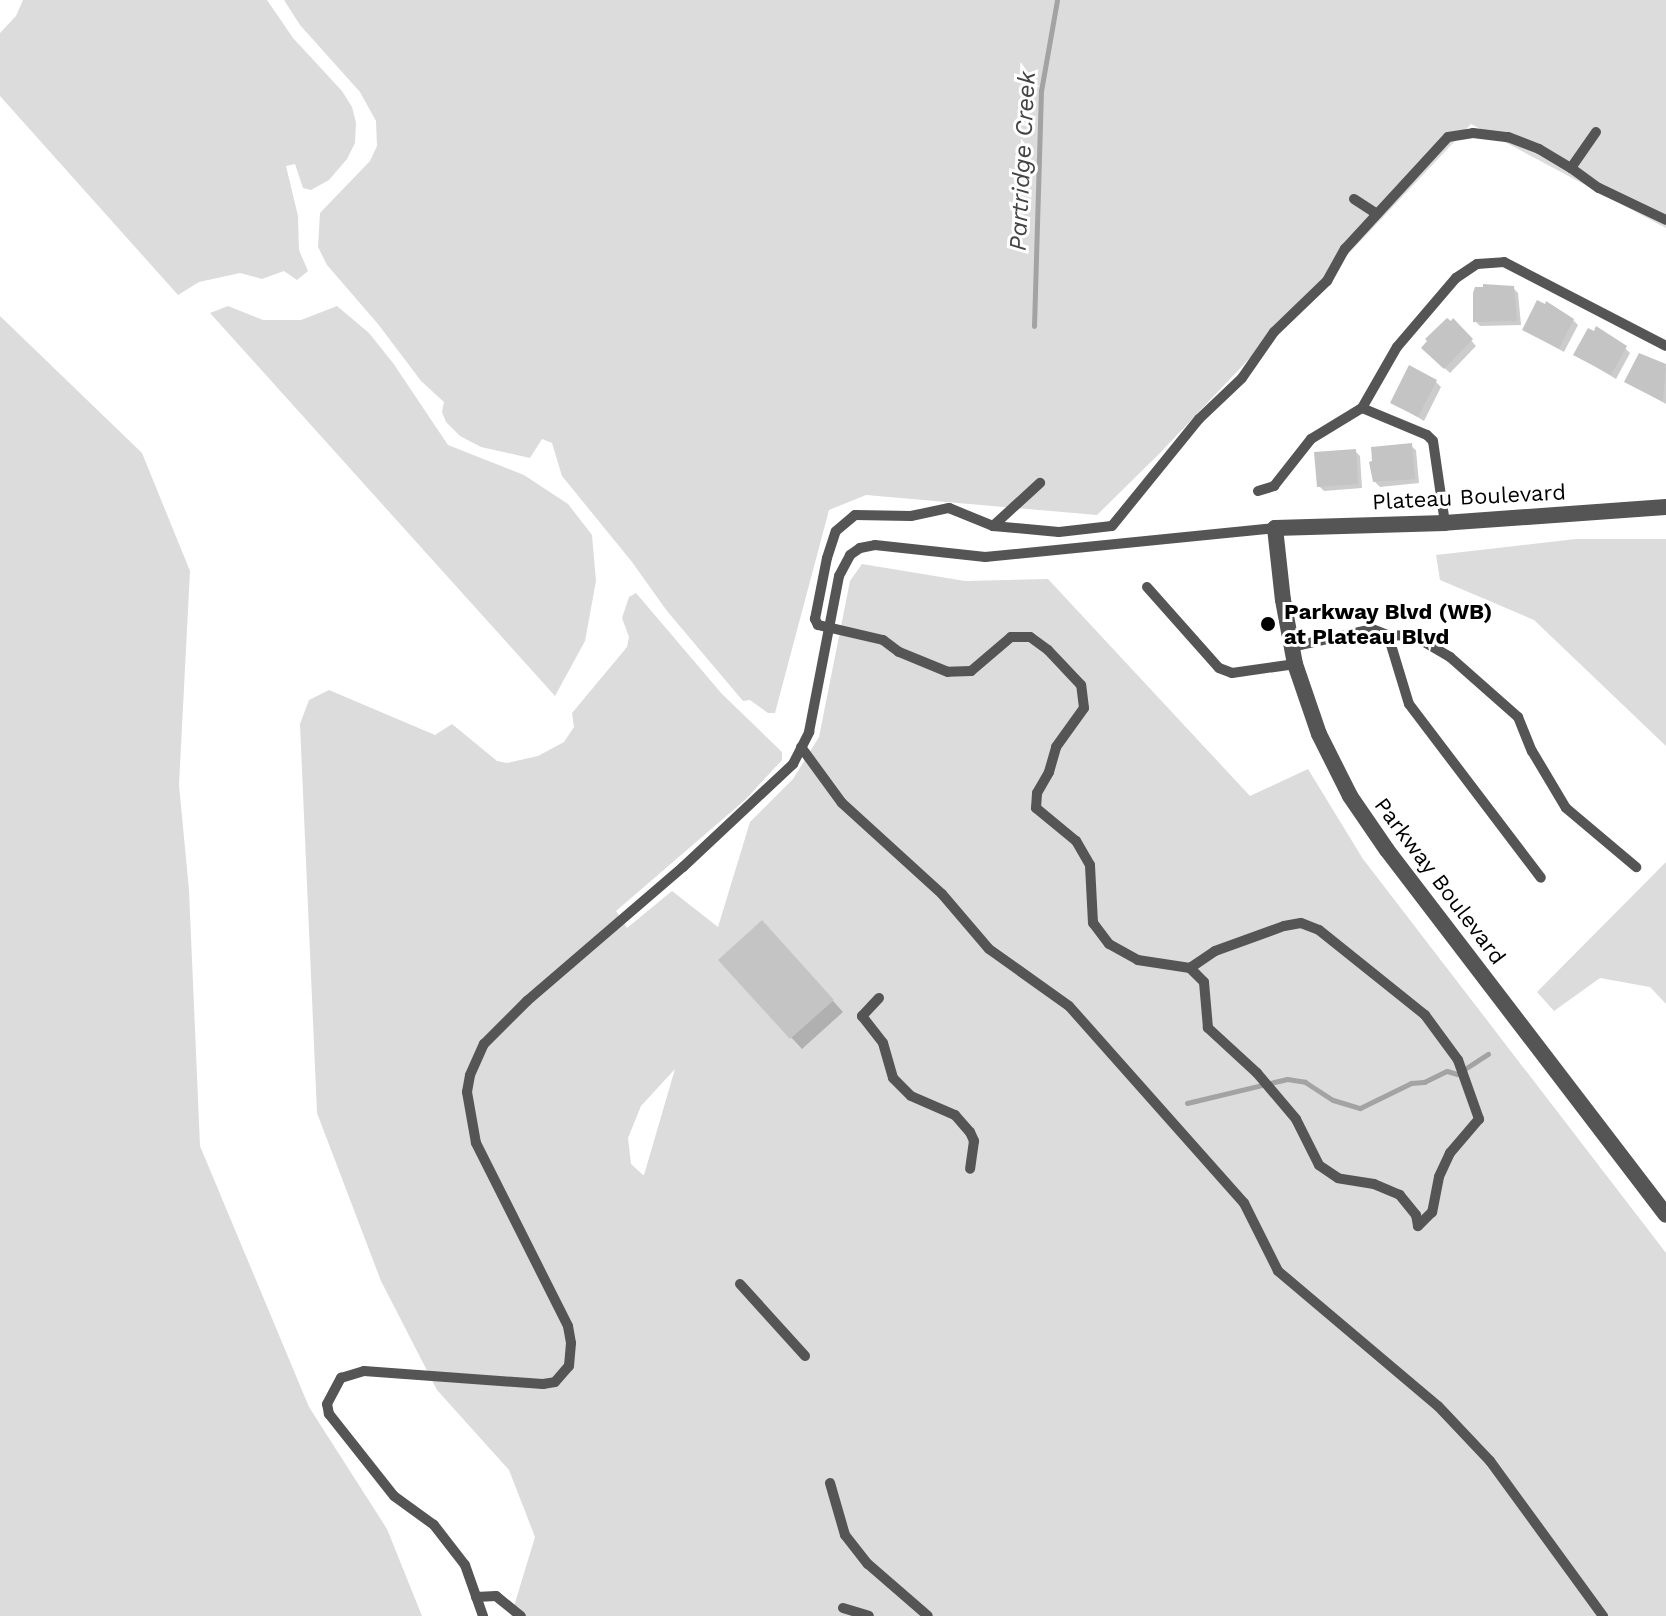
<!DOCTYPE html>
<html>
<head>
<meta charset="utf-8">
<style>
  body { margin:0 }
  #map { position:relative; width:1666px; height:1616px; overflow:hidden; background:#fff; font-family:"Work Sans",sans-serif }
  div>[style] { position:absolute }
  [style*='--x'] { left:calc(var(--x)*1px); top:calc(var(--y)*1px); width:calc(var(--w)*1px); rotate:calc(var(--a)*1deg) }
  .green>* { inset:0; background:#dcdcdc }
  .shadow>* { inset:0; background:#0003 }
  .stream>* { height:5px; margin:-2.5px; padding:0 2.5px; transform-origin:2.5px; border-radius:2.5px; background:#a3a3a3 }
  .building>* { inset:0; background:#c4c4c4 }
  .service>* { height:10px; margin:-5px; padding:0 5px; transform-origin:5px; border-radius:5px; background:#555 }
  .tertiary>* { height:16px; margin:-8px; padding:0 8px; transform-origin:8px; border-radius:8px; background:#555 }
  .dots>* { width:22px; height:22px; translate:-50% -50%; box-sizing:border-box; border:4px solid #fff; border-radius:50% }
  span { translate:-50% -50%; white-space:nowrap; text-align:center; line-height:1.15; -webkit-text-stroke:6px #fff; paint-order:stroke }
  .street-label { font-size:22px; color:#000 }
  .poi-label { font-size:22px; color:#000; font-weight:700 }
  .left { translate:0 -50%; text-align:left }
  .water-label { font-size:24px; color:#444; font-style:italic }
</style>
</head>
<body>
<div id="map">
  <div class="green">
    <i style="clip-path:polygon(23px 0,267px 0,293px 38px,342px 91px,352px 107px,356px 123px,355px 143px,347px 159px,329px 180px,311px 190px,303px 188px,295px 164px,286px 166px,298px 216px,299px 250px,308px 271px,297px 280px,284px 271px,262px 279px,240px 273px,199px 282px,178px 295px,0 96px,0 33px,16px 16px)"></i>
    <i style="clip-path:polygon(284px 0,1666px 0,1666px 228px,1471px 124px,1160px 453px,1097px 515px,866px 495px,829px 510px,775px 713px,768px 713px,750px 700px,743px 701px,667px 611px,632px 562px,562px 476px,552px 443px,542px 439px,530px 458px,481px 447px,460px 436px,446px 422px,442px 412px,444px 402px,421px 381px,378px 324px,327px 265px,318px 247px,320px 213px,370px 161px,377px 146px,376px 121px,360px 92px,300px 25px)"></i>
    <i style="clip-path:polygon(228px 306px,263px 320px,301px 320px,337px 306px,369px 333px,393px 363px,448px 445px,524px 475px,568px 504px,592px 535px,596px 581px,585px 641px,555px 696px,210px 313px)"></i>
    <i style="clip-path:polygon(0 316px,142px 453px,190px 571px,179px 785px,189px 890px,200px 1146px,309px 1407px,387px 1529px,422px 1616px,0 1616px)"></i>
    <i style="clip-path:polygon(1576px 539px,1666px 539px,1666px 746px,1534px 620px,1440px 580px,1436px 555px)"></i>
    <i style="clip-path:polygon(evenodd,862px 564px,965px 581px,1048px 579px,1250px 796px,1308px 769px,1363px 859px,1666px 1253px,1666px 1616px,511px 1616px,535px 1537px,509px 1470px,437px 1390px,381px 1281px,317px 1113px,300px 724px,309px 700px,329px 690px,435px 735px,452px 724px,497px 761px,507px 763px,538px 756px,564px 742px,574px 727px,572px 713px,627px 647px,629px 637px,622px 618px,629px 597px,636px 593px,722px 694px,782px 752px,782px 760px,745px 800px,616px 911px,627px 928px,672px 891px,718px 927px,750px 822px,793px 779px,819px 737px,850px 581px,862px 564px,675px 1069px,644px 1175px,643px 1175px,631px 1164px,628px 1138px,641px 1106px,675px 1069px)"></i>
    <i style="clip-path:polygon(1666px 862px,1666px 1004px,1650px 987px,1600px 978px,1554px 1011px,1537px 992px)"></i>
  </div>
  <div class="shadow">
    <i style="clip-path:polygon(1513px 288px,1518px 293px,1521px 325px,1480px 326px,1475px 321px)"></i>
    <i style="clip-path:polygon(1573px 320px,1578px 325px,1564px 352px,1524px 329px)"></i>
    <i style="clip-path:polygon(1454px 321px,1476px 346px,1450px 373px,1423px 348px)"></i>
    <i style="clip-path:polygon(1625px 348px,1630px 353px,1616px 379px,1576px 355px)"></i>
    <i style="clip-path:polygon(1639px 356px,1666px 367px,1666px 404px,1626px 381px)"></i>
    <i style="clip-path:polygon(1436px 382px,1441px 387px,1424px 421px,1392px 402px)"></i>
    <i style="clip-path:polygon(1411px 446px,1416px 450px,1419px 483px,1380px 487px,1375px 482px)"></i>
    <i style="clip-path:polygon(1355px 451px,1360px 456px,1362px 488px,1324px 491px,1319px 486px)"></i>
    <i style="clip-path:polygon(773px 934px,843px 1012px,802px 1049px,721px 961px)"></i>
  </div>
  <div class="stream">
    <i style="--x:1034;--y:326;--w:235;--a:-88.3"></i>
    <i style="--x:1041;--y:91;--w:92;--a:-80"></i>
    <i style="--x:1187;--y:1103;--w:103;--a:-13.5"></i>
    <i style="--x:1287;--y:1079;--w:18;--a:9"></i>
    <i style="--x:1305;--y:1082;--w:33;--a:33"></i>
    <i style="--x:1333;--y:1100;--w:28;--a:17"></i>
    <i style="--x:1360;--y:1108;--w:57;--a:-26.1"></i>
    <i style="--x:1411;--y:1083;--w:13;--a:-4"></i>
    <i style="--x:1424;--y:1082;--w:25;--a:-26"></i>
    <i style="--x:1447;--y:1071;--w:10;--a:17"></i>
    <i style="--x:1457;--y:1074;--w:37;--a:-33"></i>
  </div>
  <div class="building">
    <i style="clip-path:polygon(1483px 284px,1514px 286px,1517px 321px,1473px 322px,1473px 293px,1475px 287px,1483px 287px)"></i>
    <i style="clip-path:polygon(1537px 300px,1545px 304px,1546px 301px,1574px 319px,1559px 349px,1522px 330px)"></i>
    <i style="clip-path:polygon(1447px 318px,1451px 321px,1453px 318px,1473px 339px,1444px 369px,1421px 348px,1427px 341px,1425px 339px)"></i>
    <i style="clip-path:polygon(1596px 326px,1627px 346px,1611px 375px,1573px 355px,1588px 328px,1594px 331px)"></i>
    <i style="clip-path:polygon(1639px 353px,1666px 364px,1663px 402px,1624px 382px)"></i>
    <i style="clip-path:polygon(1409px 365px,1437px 380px,1418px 417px,1390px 403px)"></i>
    <i style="clip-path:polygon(1412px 443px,1415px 479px,1373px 482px,1369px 462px,1372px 461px,1371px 447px)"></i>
    <i style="clip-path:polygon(1356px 449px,1358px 484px,1317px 487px,1314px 452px)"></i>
    <i style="clip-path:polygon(762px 920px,834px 1000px,790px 1039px,718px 960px)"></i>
  </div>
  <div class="service">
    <i style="--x:1596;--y:132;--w:44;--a:124.8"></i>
    <i style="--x:1571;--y:168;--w:34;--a:36"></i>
    <i style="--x:1599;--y:188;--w:74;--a:25.5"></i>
    <i style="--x:1354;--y:199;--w:27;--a:33"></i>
    <i style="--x:1362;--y:408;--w:70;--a:22.6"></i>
    <i style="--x:1427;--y:435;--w:8;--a:45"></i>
    <i style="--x:1433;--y:441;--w:83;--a:81.7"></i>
    <i style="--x:1258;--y:491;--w:17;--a:-17"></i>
    <i style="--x:1274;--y:486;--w:60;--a:-51.8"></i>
    <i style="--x:1311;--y:439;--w:60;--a:-31.3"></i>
    <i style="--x:1362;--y:408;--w:70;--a:-60.2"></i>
    <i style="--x:1397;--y:347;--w:91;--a:-49.5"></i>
    <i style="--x:1456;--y:278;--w:25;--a:-34"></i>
    <i style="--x:1477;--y:264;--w:27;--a:-4"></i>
    <i style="--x:1504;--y:262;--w:182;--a:27.4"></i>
    <i style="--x:993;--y:526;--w:64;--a:-42.5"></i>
    <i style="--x:1147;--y:587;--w:108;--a:48.4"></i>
    <i style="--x:1219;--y:668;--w:14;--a:21"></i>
    <i style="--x:1232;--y:673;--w:64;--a:-8.1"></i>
    <i style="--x:1388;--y:635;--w:26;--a:2"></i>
    <i style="--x:1414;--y:636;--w:42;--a:30.3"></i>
    <i style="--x:1450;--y:657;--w:91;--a:41.4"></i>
    <i style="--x:1518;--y:717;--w:37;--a:68"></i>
    <i style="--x:1532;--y:751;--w:66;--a:59.2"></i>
    <i style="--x:1566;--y:808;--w:92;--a:40.1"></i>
    <i style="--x:1291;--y:647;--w:83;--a:-12.5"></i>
    <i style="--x:1372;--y:629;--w:17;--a:21"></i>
    <i style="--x:1388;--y:635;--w:72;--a:73.1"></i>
    <i style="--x:1409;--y:704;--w:218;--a:52.8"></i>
    <i style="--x:801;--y:747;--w:69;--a:53.8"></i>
    <i style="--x:842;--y:803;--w:135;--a:42.3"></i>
    <i style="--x:942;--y:894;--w:72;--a:49.5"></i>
    <i style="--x:989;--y:949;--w:98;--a:35.5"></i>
    <i style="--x:1069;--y:1006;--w:264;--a:48.4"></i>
    <i style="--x:1244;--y:1203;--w:76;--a:63.4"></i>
    <i style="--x:1278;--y:1271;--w:209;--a:40.2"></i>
    <i style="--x:1438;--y:1406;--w:76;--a:46.6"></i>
    <i style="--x:1490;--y:1461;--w:192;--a:53.9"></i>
    <i style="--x:1190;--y:968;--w:30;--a:-34"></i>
    <i style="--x:1215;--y:951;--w:73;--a:-19.9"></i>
    <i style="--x:1284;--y:926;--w:17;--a:-10"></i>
    <i style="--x:1301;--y:923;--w:19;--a:21"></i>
    <i style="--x:1319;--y:930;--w:136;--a:38.7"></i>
    <i style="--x:1425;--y:1015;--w:56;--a:53.7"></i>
    <i style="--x:1458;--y:1060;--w:63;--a:70.4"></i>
    <i style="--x:1479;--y:1119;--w:45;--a:130.5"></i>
    <i style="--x:1450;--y:1153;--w:26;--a:115"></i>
    <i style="--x:1439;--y:1177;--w:36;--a:101"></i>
    <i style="--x:1432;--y:1212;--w:20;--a:135"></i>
    <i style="--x:879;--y:998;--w:25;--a:133"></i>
    <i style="--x:862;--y:1016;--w:34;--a:52"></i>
    <i style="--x:883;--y:1043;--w:36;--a:74"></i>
    <i style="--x:893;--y:1078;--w:25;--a:45"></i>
    <i style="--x:911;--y:1096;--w:48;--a:23.4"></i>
    <i style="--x:955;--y:1115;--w:23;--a:49"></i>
    <i style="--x:970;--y:1132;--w:10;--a:66"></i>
    <i style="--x:974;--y:1141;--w:28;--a:98"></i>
    <i style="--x:1418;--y:1226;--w:11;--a:-100"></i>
    <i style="--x:1416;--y:1215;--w:26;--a:-129"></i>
    <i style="--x:1400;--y:1195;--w:28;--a:-157"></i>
    <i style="--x:1374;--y:1184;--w:36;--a:-171"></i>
    <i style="--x:1338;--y:1178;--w:23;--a:-146"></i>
    <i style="--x:1319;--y:1165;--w:51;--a:-116.6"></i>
    <i style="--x:1296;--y:1119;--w:60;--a:-130.3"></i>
    <i style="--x:1257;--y:1073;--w:67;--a:-137.4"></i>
    <i style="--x:1208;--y:1028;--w:46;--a:-95"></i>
    <i style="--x:1204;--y:982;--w:20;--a:-135"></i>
    <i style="--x:1190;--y:968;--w:53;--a:-171.3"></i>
    <i style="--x:1138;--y:960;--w:33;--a:-151"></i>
    <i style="--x:1109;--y:944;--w:26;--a:-127"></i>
    <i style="--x:1093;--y:923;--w:58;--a:-93"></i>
    <i style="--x:1090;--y:865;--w:28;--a:-120"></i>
    <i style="--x:1076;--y:841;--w:52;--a:-140.5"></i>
    <i style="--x:1036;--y:808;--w:15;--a:-86"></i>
    <i style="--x:1037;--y:793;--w:24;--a:-60"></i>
    <i style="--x:1049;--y:772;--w:26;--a:-74"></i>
    <i style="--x:1056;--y:747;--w:48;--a:-54.3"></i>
    <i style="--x:1084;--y:708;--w:23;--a:-97"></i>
    <i style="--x:1081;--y:685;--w:48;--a:-133.3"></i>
    <i style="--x:1048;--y:650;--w:22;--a:-144"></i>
    <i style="--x:1030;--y:637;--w:19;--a:180"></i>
    <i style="--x:1011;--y:637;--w:52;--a:139.6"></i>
    <i style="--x:971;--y:671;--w:23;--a:178"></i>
    <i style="--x:948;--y:672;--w:53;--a:-157.8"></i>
    <i style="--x:899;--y:652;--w:20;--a:-143"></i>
    <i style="--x:883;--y:640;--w:67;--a:-167"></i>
    <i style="--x:818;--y:625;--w:7;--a:-117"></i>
    <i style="--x:815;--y:619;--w:62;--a:-78.9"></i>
    <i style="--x:827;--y:558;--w:28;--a:-72"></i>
    <i style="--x:836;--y:531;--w:25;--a:-40"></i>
    <i style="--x:855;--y:515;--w:56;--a:1"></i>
    <i style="--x:911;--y:516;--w:39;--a:-12"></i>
    <i style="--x:949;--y:508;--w:48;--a:22.2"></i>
    <i style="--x:993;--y:526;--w:66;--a:5.2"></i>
    <i style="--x:1059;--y:532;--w:53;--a:-6.5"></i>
    <i style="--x:1112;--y:526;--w:138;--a:-50.9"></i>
    <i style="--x:1199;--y:419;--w:59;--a:-43.6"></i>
    <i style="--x:1242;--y:378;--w:56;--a:-55.2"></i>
    <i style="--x:1274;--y:332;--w:74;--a:-43.9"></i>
    <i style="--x:1327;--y:281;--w:37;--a:-61"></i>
    <i style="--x:1345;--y:249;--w:152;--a:-47.4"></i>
    <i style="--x:1448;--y:137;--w:25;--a:-9"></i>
    <i style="--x:1473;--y:133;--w:35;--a:7"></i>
    <i style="--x:1508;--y:137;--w:33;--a:21"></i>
    <i style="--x:1539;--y:149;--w:37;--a:31"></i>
    <i style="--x:740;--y:1284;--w:97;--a:47.9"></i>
    <i style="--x:830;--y:1483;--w:54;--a:73.9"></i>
    <i style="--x:845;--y:1535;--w:37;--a:52"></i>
    <i style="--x:868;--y:1564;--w:79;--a:40.9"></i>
    <i style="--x:476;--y:1597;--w:20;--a:-3"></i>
    <i style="--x:496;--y:1596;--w:32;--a:39"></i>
    <i style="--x:843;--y:1608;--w:27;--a:17"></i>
    <i style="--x:483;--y:1616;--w:54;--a:-109.4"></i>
    <i style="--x:465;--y:1565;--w:51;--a:-127.8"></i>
    <i style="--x:434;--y:1525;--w:49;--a:-144.1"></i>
    <i style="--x:394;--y:1496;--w:105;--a:-128.4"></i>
    <i style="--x:329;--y:1414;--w:10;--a:-101"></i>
    <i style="--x:327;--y:1404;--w:30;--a:-62"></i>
    <i style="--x:341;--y:1378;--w:24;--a:-17"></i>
    <i style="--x:364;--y:1371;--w:179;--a:4.2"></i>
    <i style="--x:543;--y:1384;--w:12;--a:-9"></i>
    <i style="--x:555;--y:1382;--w:21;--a:-49"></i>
    <i style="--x:569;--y:1366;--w:23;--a:-85"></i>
    <i style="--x:571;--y:1343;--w:17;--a:-100"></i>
    <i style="--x:568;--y:1326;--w:205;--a:-116.7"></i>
    <i style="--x:476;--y:1143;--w:52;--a:-100"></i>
    <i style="--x:467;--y:1092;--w:17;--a:-80"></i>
    <i style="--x:470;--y:1075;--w:34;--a:-66"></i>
    <i style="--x:484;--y:1044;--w:61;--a:-45"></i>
    <i style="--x:527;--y:1001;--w:206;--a:-40.7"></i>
    <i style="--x:683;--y:867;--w:151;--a:-43.1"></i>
    <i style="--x:793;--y:764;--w:36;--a:-63"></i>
    <i style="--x:809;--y:732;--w:159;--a:-79.1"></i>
    <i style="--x:839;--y:576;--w:24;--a:-62"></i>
    <i style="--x:850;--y:555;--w:12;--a:-35"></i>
    <i style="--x:860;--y:548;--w:15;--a:-11"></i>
    <i style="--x:875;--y:545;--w:111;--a:6.2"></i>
    <i style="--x:985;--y:557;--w:291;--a:-5.7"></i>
  </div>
  <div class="tertiary">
    <i style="--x:1666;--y:507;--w:222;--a:175.9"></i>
    <i style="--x:1445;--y:523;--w:170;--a:178.3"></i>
    <i style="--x:1275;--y:528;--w:72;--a:83.7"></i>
    <i style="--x:1283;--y:600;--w:65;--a:79.4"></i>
    <i style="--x:1295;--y:664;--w:74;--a:71.1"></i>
    <i style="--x:1319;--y:734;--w:69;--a:63.4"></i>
    <i style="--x:1350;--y:796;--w:65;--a:55.6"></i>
    <i style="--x:1387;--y:850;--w:459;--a:52.6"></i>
  </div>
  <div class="dots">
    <i style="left:1268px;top:624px;background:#000"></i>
  </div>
  <div class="street-label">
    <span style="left:1469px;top:497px;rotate:-3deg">Plateau Boulevard</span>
    <span style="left:1440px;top:881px;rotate:53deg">Parkway Boulevard</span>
  </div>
  <div class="poi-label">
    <span class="left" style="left:1284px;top:624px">Parkway Blvd (WB)<br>at Plateau Blvd</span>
  </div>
  <div class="water-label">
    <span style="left:1023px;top:161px;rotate:-87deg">Partridge Creek</span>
  </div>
</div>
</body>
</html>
